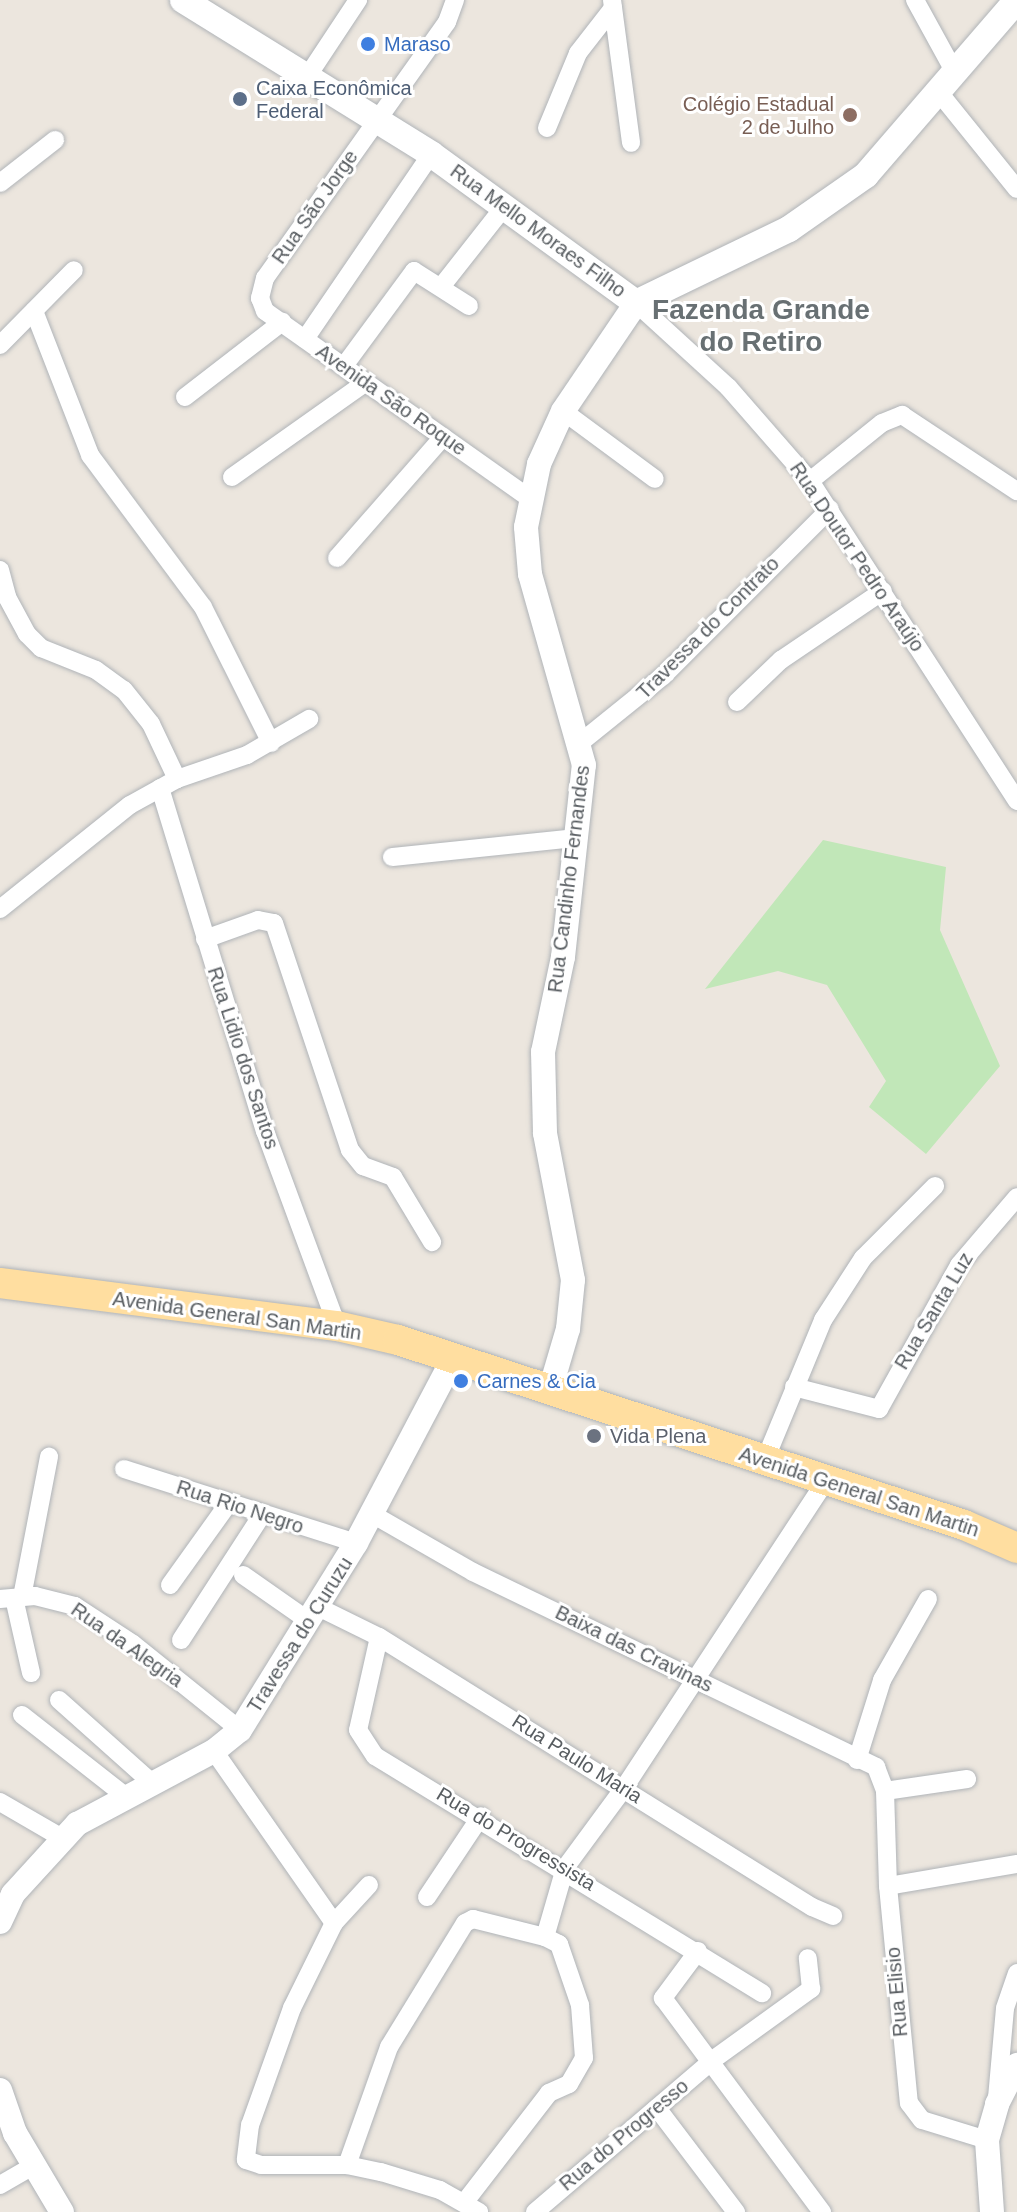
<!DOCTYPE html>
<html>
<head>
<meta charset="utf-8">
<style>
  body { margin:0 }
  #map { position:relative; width:1017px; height:2212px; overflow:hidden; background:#ece6de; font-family:Arial,sans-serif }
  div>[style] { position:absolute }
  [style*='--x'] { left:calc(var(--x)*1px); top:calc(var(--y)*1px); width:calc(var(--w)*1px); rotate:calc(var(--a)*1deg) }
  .green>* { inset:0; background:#c1e7b8 }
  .roads { filter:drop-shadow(0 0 2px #b0b4b8) drop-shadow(0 0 2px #b0b4b8) }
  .minor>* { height:18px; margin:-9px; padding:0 9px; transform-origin:9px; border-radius:9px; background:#fff }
  .tertiary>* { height:24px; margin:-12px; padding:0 12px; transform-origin:12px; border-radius:12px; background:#fff }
  .secondary>* { height:26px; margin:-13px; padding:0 13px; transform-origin:13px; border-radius:13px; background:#fff }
  .primary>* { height:30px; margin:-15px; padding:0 15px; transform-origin:15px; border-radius:15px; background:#ffdea0 }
  .dots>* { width:22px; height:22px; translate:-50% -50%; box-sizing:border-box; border:4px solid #fff; border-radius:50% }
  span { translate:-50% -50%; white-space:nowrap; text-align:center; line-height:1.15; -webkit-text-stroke:6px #fff; paint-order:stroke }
  .shop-label { font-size:20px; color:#366cbe }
  .left { translate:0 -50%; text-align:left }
  .service-label { font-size:20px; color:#4e5e75 }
  .education-label { font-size:20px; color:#785e54 }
  .right { translate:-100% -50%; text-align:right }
  .street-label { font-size:20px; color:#585d61 }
  .worship-label { font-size:20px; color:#5b616d }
  .district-label { font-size:28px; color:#687073; font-weight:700 }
</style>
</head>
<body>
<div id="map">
  <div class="green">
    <i style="clip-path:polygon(823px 840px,946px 867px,940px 930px,1000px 1066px,926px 1154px,869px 1107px,886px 1081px,827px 985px,778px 971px,705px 989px)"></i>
  </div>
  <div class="roads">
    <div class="minor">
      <i style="--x:455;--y:0;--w:23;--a:110"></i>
      <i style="--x:447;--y:22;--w:314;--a:125.4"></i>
      <i style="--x:265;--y:278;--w:21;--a:104"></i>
      <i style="--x:260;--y:298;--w:14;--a:69"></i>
      <i style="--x:265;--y:311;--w:324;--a:35.3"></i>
      <i style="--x:612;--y:0;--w:144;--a:82.4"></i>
      <i style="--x:915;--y:0;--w:79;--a:61.2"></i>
      <i style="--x:309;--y:74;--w:89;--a:-56.5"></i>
      <i style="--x:937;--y:90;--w:127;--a:51.1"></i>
      <i style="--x:547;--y:128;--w:81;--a:-67.5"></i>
      <i style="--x:578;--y:53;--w:57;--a:-52.1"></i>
      <i style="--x:0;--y:183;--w:70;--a:-38"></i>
      <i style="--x:441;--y:287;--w:102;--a:-51.8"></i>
      <i style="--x:636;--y:303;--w:125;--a:42.4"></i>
      <i style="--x:728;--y:387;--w:125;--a:48.9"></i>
      <i style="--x:810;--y:481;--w:381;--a:57.1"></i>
      <i style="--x:34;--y:311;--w:155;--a:68.7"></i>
      <i style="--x:90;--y:455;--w:189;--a:53.4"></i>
      <i style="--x:203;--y:607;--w:152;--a:63.4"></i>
      <i style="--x:305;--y:339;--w:224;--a:-55.7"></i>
      <i style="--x:0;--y:345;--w:105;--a:-45.4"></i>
      <i style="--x:344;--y:366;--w:118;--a:-53.6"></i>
      <i style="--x:414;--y:271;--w:65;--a:32.5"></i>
      <i style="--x:185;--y:397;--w:123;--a:-37.7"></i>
      <i style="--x:563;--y:411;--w:114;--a:36.5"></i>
      <i style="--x:232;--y:477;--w:164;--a:-35.3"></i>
      <i style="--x:810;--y:481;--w:92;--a:-38.9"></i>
      <i style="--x:882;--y:423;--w:22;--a:-22"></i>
      <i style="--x:902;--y:415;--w:138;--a:33.5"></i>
      <i style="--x:337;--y:558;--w:161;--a:-48.8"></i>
      <i style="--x:0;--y:570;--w:28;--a:75"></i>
      <i style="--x:7;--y:597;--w:42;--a:61.6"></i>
      <i style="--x:27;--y:634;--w:20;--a:45"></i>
      <i style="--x:41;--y:648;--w:59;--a:21.8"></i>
      <i style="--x:96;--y:670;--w:34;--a:36"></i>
      <i style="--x:124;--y:690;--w:43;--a:51.5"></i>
      <i style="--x:151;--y:724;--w:61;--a:64.7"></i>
      <i style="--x:737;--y:702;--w:61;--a:-43.7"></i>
      <i style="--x:781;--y:660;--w:123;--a:-34.1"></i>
      <i style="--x:581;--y:742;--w:105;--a:-38.8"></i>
      <i style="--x:663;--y:676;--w:236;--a:-45"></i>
      <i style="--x:160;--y:788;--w:359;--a:73"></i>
      <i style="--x:265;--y:1131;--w:208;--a:69.7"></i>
      <i style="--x:392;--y:857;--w:184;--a:-5.9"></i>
      <i style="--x:0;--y:909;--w:166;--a:-38.7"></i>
      <i style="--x:130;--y:805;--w:54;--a:-29"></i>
      <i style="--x:177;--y:779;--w:74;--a:-18.9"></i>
      <i style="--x:247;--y:755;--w:72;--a:-30.1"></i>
      <i style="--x:205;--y:939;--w:56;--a:-19.7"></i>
      <i style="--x:258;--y:920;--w:16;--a:11"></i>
      <i style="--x:274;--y:923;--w:239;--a:71.5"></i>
      <i style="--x:350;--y:1150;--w:21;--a:51"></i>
      <i style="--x:363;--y:1166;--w:32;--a:20"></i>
      <i style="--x:393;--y:1177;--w:76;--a:59"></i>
      <i style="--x:794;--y:1387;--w:88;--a:14.5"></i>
      <i style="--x:879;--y:1409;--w:165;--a:-60.9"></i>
      <i style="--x:959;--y:1265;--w:89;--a:-49.5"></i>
      <i style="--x:765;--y:1460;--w:152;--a:-67.5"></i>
      <i style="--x:823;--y:1320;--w:74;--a:-57.2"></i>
      <i style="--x:863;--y:1258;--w:102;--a:-45"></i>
      <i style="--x:124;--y:1469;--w:244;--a:17.7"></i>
      <i style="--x:372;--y:1514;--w:116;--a:29.9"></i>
      <i style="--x:473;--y:1572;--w:448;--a:25.8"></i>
      <i style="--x:876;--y:1767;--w:26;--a:69"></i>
      <i style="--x:885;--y:1791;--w:95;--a:88.2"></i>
      <i style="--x:888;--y:1886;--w:218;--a:84.5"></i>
      <i style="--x:909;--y:2103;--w:21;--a:53"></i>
      <i style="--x:922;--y:2120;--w:68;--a:17.1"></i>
      <i style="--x:243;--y:1575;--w:80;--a:34.9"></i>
      <i style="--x:170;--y:1585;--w:100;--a:-54.4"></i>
      <i style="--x:22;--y:1597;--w:143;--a:-79.1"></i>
      <i style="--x:14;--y:1598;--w:77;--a:77.2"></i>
      <i style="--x:0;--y:1599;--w:35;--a:-5"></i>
      <i style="--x:35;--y:1596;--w:41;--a:14"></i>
      <i style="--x:75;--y:1606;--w:69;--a:33.2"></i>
      <i style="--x:133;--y:1644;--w:137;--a:38.8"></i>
      <i style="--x:318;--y:1607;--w:68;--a:26.2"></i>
      <i style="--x:379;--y:1637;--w:510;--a:31.95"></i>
      <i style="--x:812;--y:1907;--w:23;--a:23"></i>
      <i style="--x:379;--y:1637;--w:95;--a:102.7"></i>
      <i style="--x:358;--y:1730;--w:31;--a:57"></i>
      <i style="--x:375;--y:1756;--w:454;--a:31.5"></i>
      <i style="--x:181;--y:1640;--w:149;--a:-57.1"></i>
      <i style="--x:59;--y:1700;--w:122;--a:41.7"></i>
      <i style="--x:22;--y:1715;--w:130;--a:38.1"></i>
      <i style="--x:214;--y:1751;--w:210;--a:55.1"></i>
      <i style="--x:857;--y:1760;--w:84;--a:-72.6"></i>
      <i style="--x:882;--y:1680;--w:93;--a:-60.4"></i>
      <i style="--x:885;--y:1791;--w:83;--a:-8.3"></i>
      <i style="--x:0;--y:1802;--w:72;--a:30.1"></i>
      <i style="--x:369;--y:1885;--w:52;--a:132.6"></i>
      <i style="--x:334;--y:1923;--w:95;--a:116.3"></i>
      <i style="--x:292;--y:2008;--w:124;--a:109.7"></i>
      <i style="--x:250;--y:2125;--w:35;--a:97"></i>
      <i style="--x:246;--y:2160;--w:16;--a:18"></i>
      <i style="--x:261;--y:2165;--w:86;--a:0"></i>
      <i style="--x:347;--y:2165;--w:35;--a:12"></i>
      <i style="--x:381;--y:2172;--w:62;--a:17"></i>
      <i style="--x:440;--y:2190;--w:45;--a:29.4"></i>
      <i style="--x:888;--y:1886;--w:131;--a:-9.7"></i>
      <i style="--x:427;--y:1897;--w:97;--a:-56.3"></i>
      <i style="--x:545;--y:1937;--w:72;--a:-73.8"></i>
      <i style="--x:565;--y:1868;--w:99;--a:-53.6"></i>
      <i style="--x:624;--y:1788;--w:368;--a:-56.7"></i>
      <i style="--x:698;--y:1951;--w:59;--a:126.7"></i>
      <i style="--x:663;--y:1998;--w:267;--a:53.4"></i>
      <i style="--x:997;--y:2098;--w:90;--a:-84.9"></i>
      <i style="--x:1005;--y:2008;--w:37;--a:-71"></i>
      <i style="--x:657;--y:2108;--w:131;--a:52.8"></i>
      <i style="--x:347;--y:2165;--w:125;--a:-70.4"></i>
      <i style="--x:389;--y:2047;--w:145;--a:-58.5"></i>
      <i style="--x:465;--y:1923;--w:9;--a:-27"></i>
      <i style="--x:473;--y:1919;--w:74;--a:14"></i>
      <i style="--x:545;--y:1937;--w:16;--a:27"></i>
      <i style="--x:559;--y:1944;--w:65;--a:71"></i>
      <i style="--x:580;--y:2005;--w:53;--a:85.7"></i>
      <i style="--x:584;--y:2058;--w:30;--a:120"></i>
      <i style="--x:569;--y:2084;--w:22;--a:156"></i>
      <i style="--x:549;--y:2093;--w:139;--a:127.7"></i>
      <i style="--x:0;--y:2185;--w:39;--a:-30"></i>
      <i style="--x:535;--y:2212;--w:235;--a:-40.5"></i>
      <i style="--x:714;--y:2059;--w:120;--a:-35.8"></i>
      <i style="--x:811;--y:1989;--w:31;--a:-96"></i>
    </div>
    <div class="tertiary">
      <i style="--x:550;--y:1390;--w:64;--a:-73.6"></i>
      <i style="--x:568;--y:1329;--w:49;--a:-84.2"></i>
      <i style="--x:573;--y:1280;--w:150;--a:-100.8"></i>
      <i style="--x:545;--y:1133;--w:81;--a:-91.4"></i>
      <i style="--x:543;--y:1052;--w:97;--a:-78.1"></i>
      <i style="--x:563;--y:957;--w:193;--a:-83.8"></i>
      <i style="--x:584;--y:765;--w:198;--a:-105.8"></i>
      <i style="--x:530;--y:574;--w:47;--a:-94.9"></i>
      <i style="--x:526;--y:527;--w:64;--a:-78.3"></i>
      <i style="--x:539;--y:464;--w:58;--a:-65.6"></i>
      <i style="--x:563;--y:411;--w:130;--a:-55.9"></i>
      <i style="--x:0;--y:1922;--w:31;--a:-65"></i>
      <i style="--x:13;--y:1894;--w:95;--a:-47.6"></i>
      <i style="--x:77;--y:1824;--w:155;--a:-28.1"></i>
      <i style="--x:214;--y:1751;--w:33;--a:-39"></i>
      <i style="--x:240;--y:1730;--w:220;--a:-58.2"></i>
      <i style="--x:356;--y:1543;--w:210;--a:-62.2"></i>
      <i style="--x:0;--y:2090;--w:46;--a:70.8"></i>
      <i style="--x:15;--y:2133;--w:92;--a:59.3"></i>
      <i style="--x:992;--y:2212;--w:72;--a:-94"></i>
      <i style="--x:987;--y:2140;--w:37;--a:-74"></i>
      <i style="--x:997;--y:2104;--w:44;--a:-62.9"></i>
    </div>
    <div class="secondary">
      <i style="--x:183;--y:0;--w:292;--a:31.8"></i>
      <i style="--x:431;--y:154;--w:253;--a:36"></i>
      <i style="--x:636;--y:303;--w:170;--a:-25.8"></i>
      <i style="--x:789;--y:229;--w:94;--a:-35"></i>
      <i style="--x:866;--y:175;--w:231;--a:-49.2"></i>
    </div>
    <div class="primary">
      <i style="--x:0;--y:1283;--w:340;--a:7.3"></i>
      <i style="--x:337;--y:1326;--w:63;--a:12.9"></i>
      <i style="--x:398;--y:1340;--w:595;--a:18.1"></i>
      <i style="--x:964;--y:1525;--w:58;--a:23.5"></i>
    </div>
  </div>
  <div class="dots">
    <i style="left:368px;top:44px;background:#3f7fe0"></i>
    <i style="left:240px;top:99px;background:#5c6f8a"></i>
    <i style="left:850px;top:115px;background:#8d6e63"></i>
    <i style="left:461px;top:1381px;background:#3f7fe0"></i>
    <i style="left:594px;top:1436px;background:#6b7280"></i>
  </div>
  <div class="shop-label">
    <span class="left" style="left:384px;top:44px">Maraso</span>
    <span class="left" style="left:477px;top:1381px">Carnes &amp; Cia</span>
  </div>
  <div class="service-label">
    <span class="left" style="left:256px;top:100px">Caixa Econômica<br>Federal</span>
  </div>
  <div class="education-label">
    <span class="right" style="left:834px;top:116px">Colégio Estadual<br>2 de Julho</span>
  </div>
  <div class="street-label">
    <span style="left:315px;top:207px;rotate:-55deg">Rua São Jorge</span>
    <span style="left:538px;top:231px;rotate:36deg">Rua Mello Moraes Filho</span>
    <span style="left:391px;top:400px;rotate:35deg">Avenida São Roque</span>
    <span style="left:857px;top:557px;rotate:56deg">Rua Doutor Pedro Araújo</span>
    <span style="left:708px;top:628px;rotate:-45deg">Travessa do Contrato</span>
    <span style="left:569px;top:879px;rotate:-83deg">Rua Candinho Fernandes</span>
    <span style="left:243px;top:1058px;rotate:72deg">Rua Lidio dos Santos</span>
    <span style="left:934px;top:1311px;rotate:-59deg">Rua Santa Luz</span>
    <span style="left:237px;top:1316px;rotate:8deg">Avenida General San Martin</span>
    <span style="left:859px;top:1492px;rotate:18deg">Avenida General San Martin</span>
    <span style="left:240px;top:1507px;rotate:18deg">Rua Rio Negro</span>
    <span style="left:300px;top:1635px;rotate:-58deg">Travessa do Curuzu</span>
    <span style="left:127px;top:1645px;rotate:35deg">Rua da Alegria</span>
    <span style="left:634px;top:1649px;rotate:26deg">Baixa das Cravinas</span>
    <span style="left:577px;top:1759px;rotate:32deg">Rua Paulo Maria</span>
    <span style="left:516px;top:1839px;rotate:31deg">Rua do Progressista</span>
    <span style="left:897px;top:1992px;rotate:-95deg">Rua Elisio</span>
    <span style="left:624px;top:2135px;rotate:-40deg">Rua do Progresso</span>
  </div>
  <div class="worship-label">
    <span class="left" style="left:610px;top:1436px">Vida Plena</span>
  </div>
  <div class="district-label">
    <span style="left:761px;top:326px">Fazenda Grande<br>do Retiro</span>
  </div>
</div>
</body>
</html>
